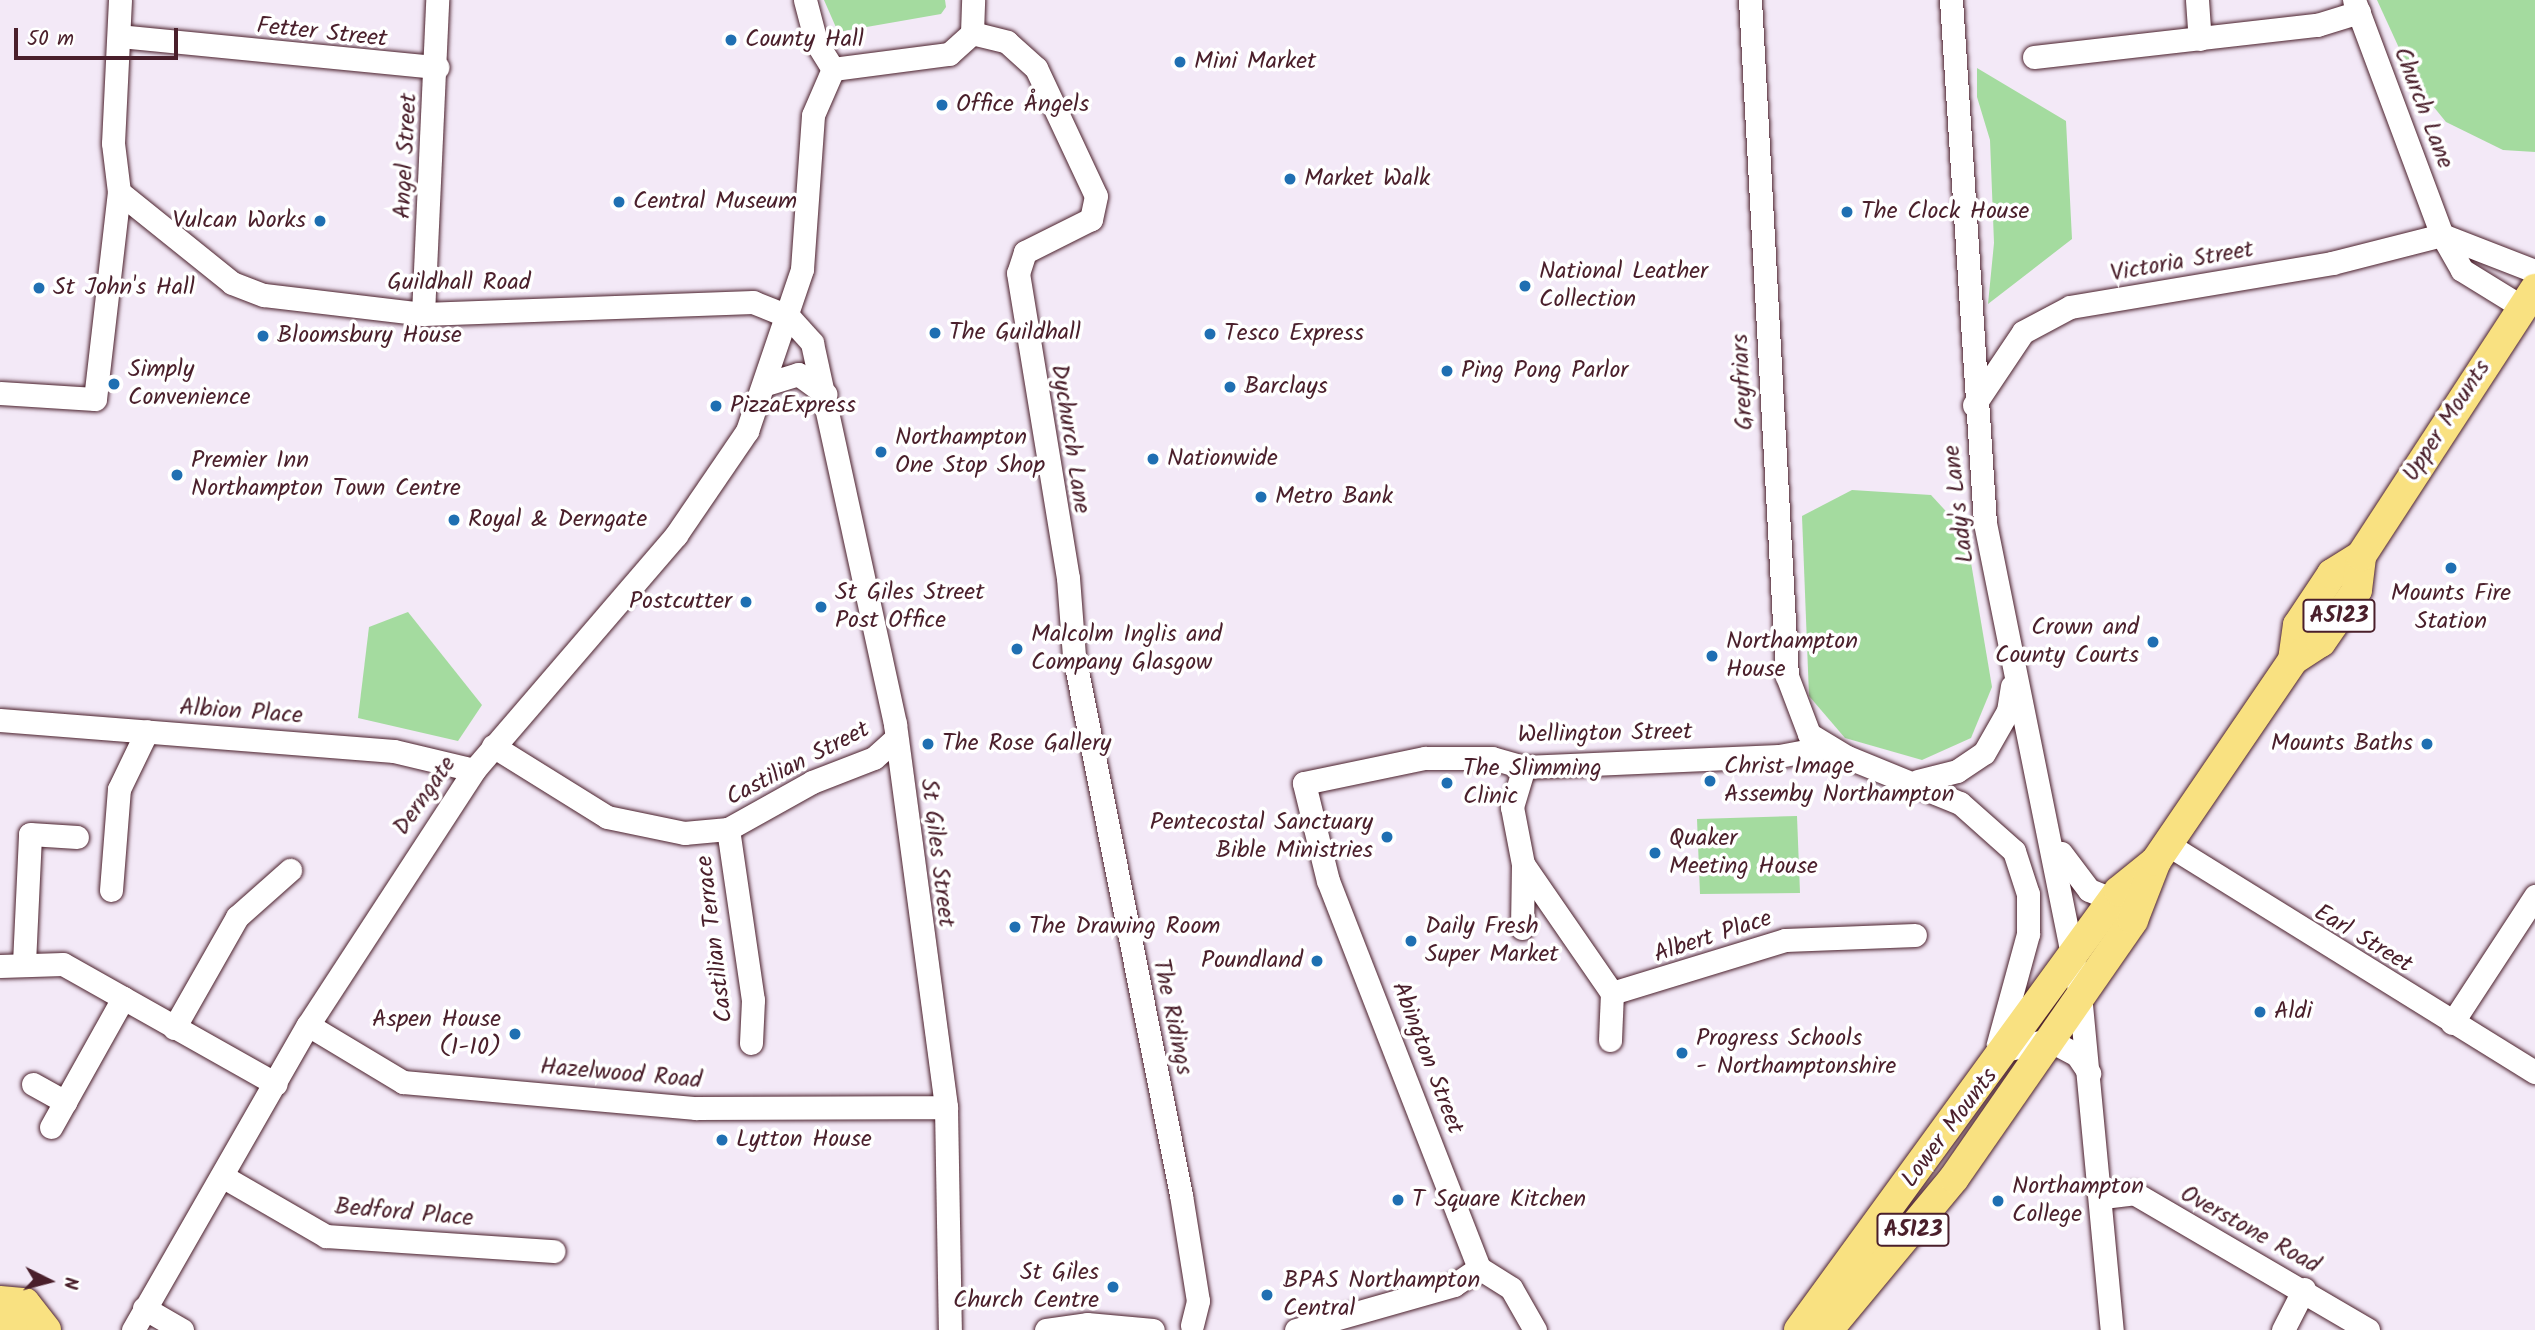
<!DOCTYPE html>
<html>
<head>
<meta charset="utf-8">
<style>
  body { margin:0 }
  #map { position:relative; width:2535px; height:1330px; overflow:hidden; background:#f3e9f7; font-family:Kalam,sans-serif }
  div>[style] { position:absolute }
  [style*='--x'] { left:calc(var(--x)*1px); top:calc(var(--y)*1px); width:calc(var(--w)*1px); rotate:calc(var(--a)*1deg) }
  .green>* { inset:0; background:#a4db9f }
  .roads { filter:drop-shadow(0 0 2px #4a1f2b) drop-shadow(0 0 2px #4a1f2b) }
  .minor>* { height:23px; margin:-11.5px; padding:0 11.5px; transform-origin:11.5px; border-radius:11.5px; background:#fff }
  .major>* { height:30px; margin:-15px; padding:0 15px; transform-origin:15px; border-radius:15px; background:#f9e181 }
  .dots>* { width:19px; height:19px; translate:-50% -50%; box-sizing:border-box; border:4px solid #fff; border-radius:50% }
  span { translate:-50% -50%; white-space:nowrap; text-align:center; line-height:1.15; -webkit-text-stroke:7px #fff; paint-order:stroke }
  .shield-label span { padding:2px 5px; background:#fff; border:2px solid; border-radius:5px; -webkit-text-stroke-width:0 }
  .shield-label { font-size:23px; color:#4a1f2b; font-weight:700 }
  .street-label { font-size:24px; color:#4a1f2b }
  .poi-label { font-size:24px; color:#4a1f2b }
  .left { translate:0 -50%; text-align:left }
  .right { translate:-100% -50%; text-align:right }
  .north { position:absolute; left:14px; top:1246px; width:70px; height:70px; -webkit-text-stroke:5px #fff; paint-order:stroke; rotate:96deg; font-size:19px; font-weight:700; line-height:28px; text-align:center; color:#4a1f2b }
  .north::after { content:''; display:block; margin:auto; width:24px; height:32px; background:#4a1f2b; clip-path:polygon(50% 0,100% 100%,50% 72%,0 100%) }
  .scale { position:absolute; left:14px; top:28px; width:164px; height:32px; box-sizing:border-box; border:4px solid #4a1f2b; border-top:0; padding-left:9px; font-size:21px; line-height:24px; white-space:nowrap; color:#4a1f2b; -webkit-text-stroke:5px #fff; paint-order:stroke }
</style>
</head>
<body>
<div id="map">
  <div class="green">
    <i style="clip-path:polygon(824px 0,945px 0,946px 7px,941px 14px,838px 32px)"></i>
    <i style="clip-path:polygon(2377px 0,2535px 0,2535px 152px,2503px 150px,2446px 122px,2416px 85px)"></i>
    <i style="clip-path:polygon(1977px 68px,2066px 121px,2072px 239px,1988px 304px,1994px 243px,1990px 140px,1977px 97px)"></i>
    <i style="clip-path:polygon(1852px 490px,1931px 495px,1966px 533px,1992px 687px,1971px 738px,1922px 760px,1845px 738px,1809px 696px,1802px 516px)"></i>
    <i style="clip-path:polygon(408px 612px,482px 705px,458px 741px,358px 718px,369px 627px)"></i>
    <i style="clip-path:polygon(1797px 816px,1800px 893px,1700px 894px,1697px 819px)"></i>
  </div>
  <div class="roads">
    <div class="minor">
      <i style="--x:805;--y:0;--w:43;--a:75.3"></i>
      <i style="--x:816;--y:42;--w:32;--a:58"></i>
      <i style="--x:1750;--y:0;--w:677;--a:86.87"></i>
      <i style="--x:1787;--y:676;--w:62;--a:69.2"></i>
      <i style="--x:1809;--y:734;--w:44;--a:31.2"></i>
      <i style="--x:1847;--y:757;--w:122;--a:22.2"></i>
      <i style="--x:1960;--y:803;--w:72;--a:41.6"></i>
      <i style="--x:2014;--y:851;--w:45;--a:72"></i>
      <i style="--x:2028;--y:894;--w:40;--a:90"></i>
      <i style="--x:2028;--y:934;--w:114;--a:105.3"></i>
      <i style="--x:1951;--y:0;--w:524;--a:86.28"></i>
      <i style="--x:1985;--y:523;--w:480;--a:78.6"></i>
      <i style="--x:2080;--y:994;--w:338;--a:84.6"></i>
      <i style="--x:2197;--y:0;--w:39;--a:86"></i>
      <i style="--x:2354;--y:0;--w:251;--a:69.5"></i>
      <i style="--x:2442;--y:235;--w:40;--a:60.3"></i>
      <i style="--x:2462;--y:270;--w:70;--a:31.7"></i>
      <i style="--x:972;--y:33;--w:36;--a:14"></i>
      <i style="--x:1007;--y:42;--w:39;--a:42"></i>
      <i style="--x:1036;--y:68;--w:141;--a:64.9"></i>
      <i style="--x:1096;--y:196;--w:24;--a:102"></i>
      <i style="--x:1091;--y:219;--w:74;--a:153.4"></i>
      <i style="--x:1025;--y:252;--w:22;--a:108"></i>
      <i style="--x:1018;--y:273;--w:309;--a:80.7"></i>
      <i style="--x:1068;--y:578;--w:78;--a:85.6"></i>
      <i style="--x:1074;--y:656;--w:550;--a:78.77"></i>
      <i style="--x:1181;--y:1195;--w:107;--a:80.9"></i>
      <i style="--x:1198;--y:1301;--w:25;--a:104"></i>
      <i style="--x:119;--y:36;--w:320;--a:5.6"></i>
      <i style="--x:2034;--y:57;--w:285;--a:-6.5"></i>
      <i style="--x:2317;--y:25;--w:44;--a:-17.2"></i>
      <i style="--x:833;--y:69;--w:117;--a:-7.4"></i>
      <i style="--x:949;--y:54;--w:31;--a:-42"></i>
      <i style="--x:972;--y:33;--w:33;--a:-88"></i>
      <i style="--x:119;--y:192;--w:145;--a:38.8"></i>
      <i style="--x:232;--y:283;--w:34;--a:21"></i>
      <i style="--x:264;--y:295;--w:160;--a:6.8"></i>
      <i style="--x:423;--y:314;--w:330;--a:-2.1"></i>
      <i style="--x:753;--y:302;--w:38;--a:22"></i>
      <i style="--x:788;--y:316;--w:36;--a:48"></i>
      <i style="--x:812;--y:343;--w:390;--a:77.7"></i>
      <i style="--x:895;--y:724;--w:386;--a:82.4"></i>
      <i style="--x:946;--y:1107;--w:223;--a:89"></i>
      <i style="--x:423;--y:314;--w:314;--a:-87.4"></i>
      <i style="--x:766;--y:384;--w:34;--a:-17"></i>
      <i style="--x:798;--y:374;--w:34;--a:36"></i>
      <i style="--x:0;--y:393;--w:95;--a:3.6"></i>
      <i style="--x:95;--y:399;--w:208;--a:-83.4"></i>
      <i style="--x:119;--y:192;--w:49;--a:-97"></i>
      <i style="--x:113;--y:143;--w:143;--a:-87.2"></i>
      <i style="--x:1974;--y:405;--w:88;--a:-56.1"></i>
      <i style="--x:2023;--y:332;--w:53;--a:-28"></i>
      <i style="--x:2070;--y:307;--w:266;--a:-9.5"></i>
      <i style="--x:2332;--y:263;--w:114;--a:-14.3"></i>
      <i style="--x:2442;--y:235;--w:100;--a:21.2"></i>
      <i style="--x:0;--y:720;--w:395;--a:4.5"></i>
      <i style="--x:394;--y:751;--w:82;--a:13.4"></i>
      <i style="--x:493;--y:746;--w:134;--a:31.9"></i>
      <i style="--x:607;--y:817;--w:79;--a:11.7"></i>
      <i style="--x:684;--y:833;--w:44;--a:-5.2"></i>
      <i style="--x:728;--y:829;--w:96;--a:-29.2"></i>
      <i style="--x:812;--y:782;--w:66;--a:-21.2"></i>
      <i style="--x:874;--y:758;--w:28;--a:-42"></i>
      <i style="--x:1524;--y:767;--w:42;--a:106.7"></i>
      <i style="--x:1512;--y:807;--w:58;--a:79.1"></i>
      <i style="--x:1523;--y:864;--w:157;--a:55.4"></i>
      <i style="--x:1612;--y:993;--w:181;--a:-17"></i>
      <i style="--x:1785;--y:940;--w:130;--a:-2.2"></i>
      <i style="--x:1918;--y:781;--w:40;--a:-14.4"></i>
      <i style="--x:1957;--y:771;--w:32;--a:-34"></i>
      <i style="--x:1984;--y:753;--w:48;--a:-60.3"></i>
      <i style="--x:2008;--y:711;--w:25;--a:-81"></i>
      <i style="--x:728;--y:829;--w:173;--a:81.7"></i>
      <i style="--x:753;--y:1000;--w:43;--a:92.7"></i>
      <i style="--x:2167;--y:844;--w:433;--a:31.8"></i>
      <i style="--x:2061;--y:853;--w:46;--a:52.9"></i>
      <i style="--x:2089;--y:890;--w:18;--a:22"></i>
      <i style="--x:2106;--y:897;--w:14;--a:-25"></i>
      <i style="--x:111;--y:890;--w:101;--a:-85.5"></i>
      <i style="--x:119;--y:789;--w:64;--a:-64.2"></i>
      <i style="--x:1522;--y:928;--w:64;--a:-89.1"></i>
      <i style="--x:24;--y:963;--w:129;--a:-87.3"></i>
      <i style="--x:30;--y:834;--w:47;--a:3.7"></i>
      <i style="--x:0;--y:966;--w:63;--a:-1.8"></i>
      <i style="--x:63;--y:964;--w:244;--a:29.4"></i>
      <i style="--x:2452;--y:1023;--w:152;--a:-56.8"></i>
      <i style="--x:308;--y:1025;--w:111;--a:31"></i>
      <i style="--x:403;--y:1082;--w:294;--a:5.1"></i>
      <i style="--x:696;--y:1108;--w:250;--a:-0.2"></i>
      <i style="--x:174;--y:1028;--w:128;--a:-60.4"></i>
      <i style="--x:237;--y:917;--w:71;--a:-41.6"></i>
      <i style="--x:1610;--y:1040;--w:47;--a:-87.6"></i>
      <i style="--x:2009;--y:1049;--w:41;--a:-12.7"></i>
      <i style="--x:2049;--y:1040;--w:32;--a:28"></i>
      <i style="--x:2077;--y:1055;--w:22;--a:56"></i>
      <i style="--x:33;--y:1084;--w:37;--a:29"></i>
      <i style="--x:51;--y:1127;--w:148;--a:-60.8"></i>
      <i style="--x:222;--y:1176;--w:120;--a:30"></i>
      <i style="--x:326;--y:1236;--w:228;--a:3.8"></i>
      <i style="--x:2103;--y:1197;--w:31;--a:-7"></i>
      <i style="--x:2134;--y:1193;--w:271;--a:30.3"></i>
      <i style="--x:144;--y:1308;--w:44;--a:30.1"></i>
      <i style="--x:133;--y:1330;--w:352;--a:-60.2"></i>
      <i style="--x:308;--y:1025;--w:304;--a:-56.9"></i>
      <i style="--x:474;--y:770;--w:310;--a:-49.3"></i>
      <i style="--x:676;--y:535;--w:126;--a:-55.7"></i>
      <i style="--x:747;--y:431;--w:171;--a:-71.2"></i>
      <i style="--x:802;--y:269;--w:154;--a:-85.9"></i>
      <i style="--x:813;--y:115;--w:50;--a:-66.5"></i>
      <i style="--x:1046;--y:1330;--w:41;--a:-8.3"></i>
      <i style="--x:1087;--y:1324;--w:66;--a:5.2"></i>
      <i style="--x:1296;--y:1330;--w:164;--a:-15.9"></i>
      <i style="--x:1454;--y:1285;--w:30;--a:-34"></i>
      <i style="--x:1535;--y:1330;--w:48;--a:-119.7"></i>
      <i style="--x:1511;--y:1288;--w:38;--a:-148"></i>
      <i style="--x:1479;--y:1268;--w:415;--a:-111.3"></i>
      <i style="--x:1328;--y:881;--w:101;--a:-103.8"></i>
      <i style="--x:1304;--y:783;--w:124;--a:-11.7"></i>
      <i style="--x:1425;--y:758;--w:67;--a:0"></i>
      <i style="--x:1492;--y:758;--w:33;--a:16"></i>
      <i style="--x:1524;--y:767;--w:255;--a:-2.5"></i>
      <i style="--x:1779;--y:756;--w:49;--a:-10.6"></i>
      <i style="--x:2283;--y:1330;--w:46;--a:-62.9"></i>
    </div>
    <div class="major">
      <i style="--x:2293;--y:660;--w:35;--a:-82"></i>
      <i style="--x:2298;--y:625;--w:61;--a:-56.3"></i>
      <i style="--x:2332;--y:574;--w:34;--a:-32"></i>
      <i style="--x:0;--y:1301;--w:25;--a:5"></i>
      <i style="--x:25;--y:1303;--w:34;--a:52"></i>
      <i style="--x:0;--y:1307;--w:26;--a:62"></i>
      <i style="--x:1799;--y:1330;--w:543;--a:-53.91"></i>
      <i style="--x:2119;--y:891;--w:48;--a:-39"></i>
      <i style="--x:1828;--y:1330;--w:197;--a:-50.3"></i>
      <i style="--x:1954;--y:1178;--w:314;--a:-55.2"></i>
      <i style="--x:2133;--y:920;--w:63;--a:-68.7"></i>
      <i style="--x:2156;--y:861;--w:243;--a:-55.7"></i>
      <i style="--x:2293;--y:660;--w:33;--a:-33"></i>
      <i style="--x:2321;--y:642;--w:63;--a:-55.3"></i>
      <i style="--x:2357;--y:590;--w:34;--a:-83"></i>
      <i style="--x:2361;--y:556;--w:319;--a:-56.9"></i>
    </div>
  </div>
  <div class="dots">
    <i style="left:731px;top:40px;background:#1f6fb2"></i>
    <i style="left:1180px;top:62px;background:#1f6fb2"></i>
    <i style="left:942px;top:105px;background:#1f6fb2"></i>
    <i style="left:1290px;top:179px;background:#1f6fb2"></i>
    <i style="left:619px;top:202px;background:#1f6fb2"></i>
    <i style="left:1847px;top:212px;background:#1f6fb2"></i>
    <i style="left:320px;top:221px;background:#1f6fb2"></i>
    <i style="left:1525px;top:286px;background:#1f6fb2"></i>
    <i style="left:39px;top:288px;background:#1f6fb2"></i>
    <i style="left:935px;top:333px;background:#1f6fb2"></i>
    <i style="left:1210px;top:334px;background:#1f6fb2"></i>
    <i style="left:263px;top:336px;background:#1f6fb2"></i>
    <i style="left:1447px;top:371px;background:#1f6fb2"></i>
    <i style="left:114px;top:384px;background:#1f6fb2"></i>
    <i style="left:1230px;top:387px;background:#1f6fb2"></i>
    <i style="left:716px;top:406px;background:#1f6fb2"></i>
    <i style="left:881px;top:452px;background:#1f6fb2"></i>
    <i style="left:1153px;top:459px;background:#1f6fb2"></i>
    <i style="left:177px;top:475px;background:#1f6fb2"></i>
    <i style="left:1261px;top:497px;background:#1f6fb2"></i>
    <i style="left:454px;top:520px;background:#1f6fb2"></i>
    <i style="left:2451px;top:568px;background:#1f6fb2"></i>
    <i style="left:746px;top:602px;background:#1f6fb2"></i>
    <i style="left:821px;top:607px;background:#1f6fb2"></i>
    <i style="left:2153px;top:642px;background:#1f6fb2"></i>
    <i style="left:1017px;top:649px;background:#1f6fb2"></i>
    <i style="left:1712px;top:656px;background:#1f6fb2"></i>
    <i style="left:928px;top:744px;background:#1f6fb2"></i>
    <i style="left:2427px;top:744px;background:#1f6fb2"></i>
    <i style="left:1710px;top:781px;background:#1f6fb2"></i>
    <i style="left:1447px;top:783px;background:#1f6fb2"></i>
    <i style="left:1387px;top:837px;background:#1f6fb2"></i>
    <i style="left:1655px;top:853px;background:#1f6fb2"></i>
    <i style="left:1015px;top:927px;background:#1f6fb2"></i>
    <i style="left:1411px;top:941px;background:#1f6fb2"></i>
    <i style="left:1317px;top:961px;background:#1f6fb2"></i>
    <i style="left:2260px;top:1012px;background:#1f6fb2"></i>
    <i style="left:515px;top:1034px;background:#1f6fb2"></i>
    <i style="left:1682px;top:1053px;background:#1f6fb2"></i>
    <i style="left:722px;top:1140px;background:#1f6fb2"></i>
    <i style="left:1398px;top:1200px;background:#1f6fb2"></i>
    <i style="left:1998px;top:1201px;background:#1f6fb2"></i>
    <i style="left:1113px;top:1287px;background:#1f6fb2"></i>
    <i style="left:1267px;top:1295px;background:#1f6fb2"></i>
  </div>
  <div class="shield-label">
    <span style="left:2339px;top:616px">A5123</span>
    <span style="left:1913px;top:1230px">A5123</span>
  </div>
  <div class="street-label">
    <span style="left:322px;top:33px;rotate:6deg">Fetter Street</span>
    <span style="left:2423px;top:108px;rotate:69deg">Church Lane</span>
    <span style="left:406px;top:156px;rotate:-87deg">Angel Street</span>
    <span style="left:2182px;top:262px;rotate:-10deg">Victoria Street</span>
    <span style="left:459px;top:283px">Guildhall Road</span>
    <span style="left:1743px;top:382px;rotate:-93deg">Greyfriars</span>
    <span style="left:2447px;top:421px;rotate:-57deg">Upper Mounts</span>
    <span style="left:1070px;top:439px;rotate:81deg">Dychurch Lane</span>
    <span style="left:1959px;top:504px;rotate:-97deg">Lady's Lane</span>
    <span style="left:241px;top:712px;rotate:4deg">Albion Place</span>
    <span style="left:1605px;top:734px;rotate:-1deg">Wellington Street</span>
    <span style="left:798px;top:764px;rotate:-27deg">Castilian Street</span>
    <span style="left:425px;top:796px;rotate:-55deg">Derngate</span>
    <span style="left:937px;top:853px;rotate:83deg">St Giles Street</span>
    <span style="left:1713px;top:937px;rotate:-18deg">Albert Place</span>
    <span style="left:715px;top:939px;rotate:-97deg">Castilian Terrace</span>
    <span style="left:2363px;top:939px;rotate:31deg">Earl Street</span>
    <span style="left:1172px;top:1017px;rotate:78deg">The Ridings</span>
    <span style="left:1427px;top:1058px;rotate:69deg">Abington Street</span>
    <span style="left:621px;top:1074px;rotate:5deg">Hazelwood Road</span>
    <span style="left:1950px;top:1128px;rotate:-53deg">Lower Mounts</span>
    <span style="left:404px;top:1213px;rotate:5deg">Bedford Place</span>
    <span style="left:2250px;top:1230px;rotate:29deg">Overstone Road</span>
  </div>
  <div class="poi-label">
    <span class="left" style="left:745px;top:40px">County Hall</span>
    <span class="left" style="left:1194px;top:62px">Mini Market</span>
    <span class="left" style="left:956px;top:105px">Office Ångels</span>
    <span class="left" style="left:1304px;top:179px">Market Walk</span>
    <span class="left" style="left:633px;top:202px">Central Museum</span>
    <span class="left" style="left:1861px;top:212px">The Clock House</span>
    <span class="right" style="left:306px;top:221px">Vulcan Works</span>
    <span class="left" style="left:1539px;top:286px">National Leather<br>Collection</span>
    <span class="left" style="left:53px;top:288px">St John's Hall</span>
    <span class="left" style="left:949px;top:333px">The Guildhall</span>
    <span class="left" style="left:1224px;top:334px">Tesco Express</span>
    <span class="left" style="left:277px;top:336px">Bloomsbury House</span>
    <span class="left" style="left:128px;top:384px">Simply<br>Convenience</span>
    <span class="left" style="left:1461px;top:371px">Ping Pong Parlor</span>
    <span class="left" style="left:1244px;top:387px">Barclays</span>
    <span class="left" style="left:730px;top:406px">PizzaExpress</span>
    <span class="left" style="left:895px;top:452px">Northampton<br>One Stop Shop</span>
    <span class="left" style="left:1167px;top:459px">Nationwide</span>
    <span class="left" style="left:191px;top:475px">Premier Inn<br>Northampton Town Centre</span>
    <span class="left" style="left:1275px;top:497px">Metro Bank</span>
    <span class="left" style="left:468px;top:520px">Royal &amp; Derngate</span>
    <span class="left" style="left:835px;top:607px">St Giles Street<br>Post Office</span>
    <span style="left:2451px;top:608px">Mounts Fire<br>Station</span>
    <span class="right" style="left:732px;top:602px">Postcutter</span>
    <span class="right" style="left:2139px;top:642px">Crown and<br>County Courts</span>
    <span class="left" style="left:1031px;top:649px">Malcolm Inglis and<br>Company Glasgow</span>
    <span class="left" style="left:1726px;top:656px">Northampton<br>House</span>
    <span class="left" style="left:942px;top:744px">The Rose Gallery</span>
    <span class="right" style="left:2413px;top:744px">Mounts Baths</span>
    <span class="left" style="left:1724px;top:781px">Christ Image<br>Assemby Northampton</span>
    <span class="left" style="left:1463px;top:783px">The Slimming<br>Clinic</span>
    <span class="right" style="left:1373px;top:837px">Pentecostal Sanctuary<br>Bible Ministries</span>
    <span class="left" style="left:1669px;top:853px">Quaker<br>Meeting House</span>
    <span class="left" style="left:1029px;top:927px">The Drawing Room</span>
    <span class="left" style="left:1425px;top:941px">Daily Fresh<br>Super Market</span>
    <span class="right" style="left:1303px;top:961px">Poundland</span>
    <span class="left" style="left:2274px;top:1012px">Aldi</span>
    <span class="right" style="left:501px;top:1034px">Aspen House<br>(1-10)</span>
    <span class="left" style="left:1696px;top:1053px">Progress Schools<br>- Northamptonshire</span>
    <span class="left" style="left:736px;top:1140px">Lytton House</span>
    <span class="left" style="left:2012px;top:1201px">Northampton<br>College</span>
    <span class="left" style="left:1412px;top:1200px">T Square Kitchen</span>
    <span class="right" style="left:1099px;top:1287px">St Giles<br>Church Centre</span>
    <span class="left" style="left:1283px;top:1295px">BPAS Northampton<br>Central</span>
  </div>
  <div class="north">N</div>
  <div class="scale">50 m</div>
</div>
</body>
</html>
